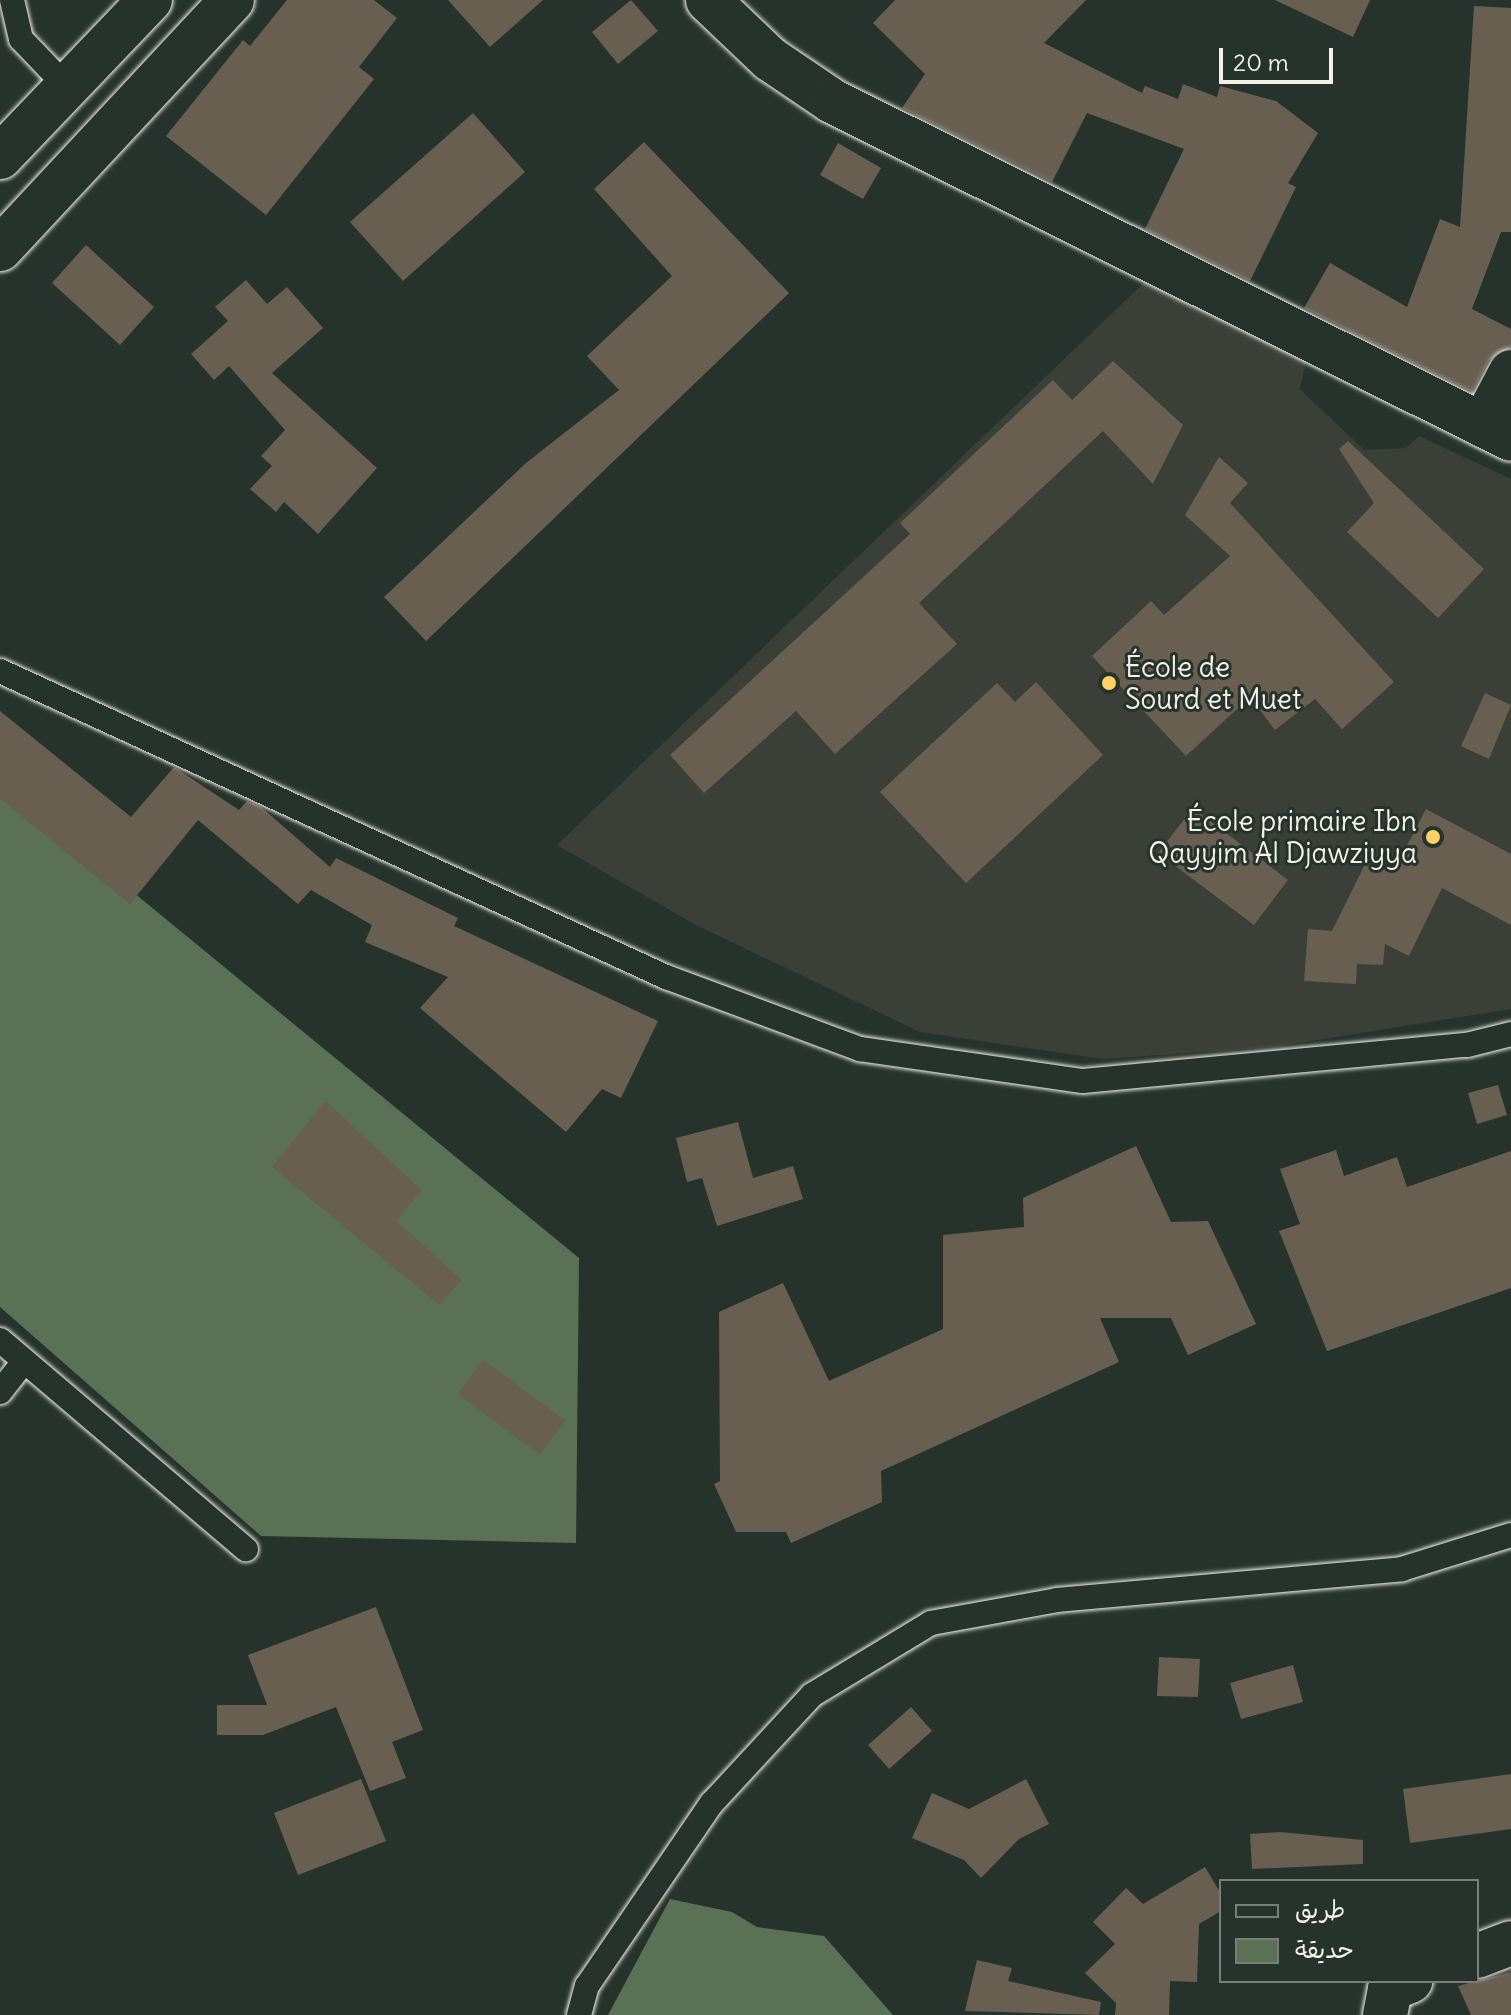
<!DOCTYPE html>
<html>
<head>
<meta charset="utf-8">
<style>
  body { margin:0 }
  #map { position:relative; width:1511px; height:2015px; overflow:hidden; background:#26332d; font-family:Delius,"Playpen Sans Arabic",sans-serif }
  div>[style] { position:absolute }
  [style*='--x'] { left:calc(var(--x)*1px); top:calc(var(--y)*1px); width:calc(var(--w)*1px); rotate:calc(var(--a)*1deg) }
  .built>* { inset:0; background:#3a4038 }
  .green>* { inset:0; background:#5a7155 }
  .building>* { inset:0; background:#685f51 }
  .roads { filter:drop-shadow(0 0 2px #f4f1e8) drop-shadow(0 0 2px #f4f1e8) }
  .lane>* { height:24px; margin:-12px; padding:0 12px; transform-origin:12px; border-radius:12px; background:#26332d }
  .street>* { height:44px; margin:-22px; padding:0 22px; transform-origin:22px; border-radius:22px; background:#26332d }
  .secondary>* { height:44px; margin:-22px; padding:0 22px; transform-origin:22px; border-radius:22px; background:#26332d }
  .dots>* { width:22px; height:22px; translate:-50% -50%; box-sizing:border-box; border:4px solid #26332d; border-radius:50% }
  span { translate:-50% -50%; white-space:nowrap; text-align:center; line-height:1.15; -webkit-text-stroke:6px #26332d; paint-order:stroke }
  .poi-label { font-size:28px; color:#f4f1e8 }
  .left { translate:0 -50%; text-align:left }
  .right { translate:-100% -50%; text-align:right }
  .legend { position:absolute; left:1219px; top:1879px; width:260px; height:104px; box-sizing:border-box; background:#26332d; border:2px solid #787f78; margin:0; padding:10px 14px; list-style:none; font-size:24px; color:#f4f1e8 }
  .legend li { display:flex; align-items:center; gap:16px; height:40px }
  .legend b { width:40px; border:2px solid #787f78 }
  .scale { position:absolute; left:1219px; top:48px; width:114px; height:36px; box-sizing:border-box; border:4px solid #f4f1e8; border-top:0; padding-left:10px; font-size:24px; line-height:28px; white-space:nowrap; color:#f4f1e8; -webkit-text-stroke:6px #26332d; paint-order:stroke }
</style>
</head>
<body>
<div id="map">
  <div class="built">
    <i style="clip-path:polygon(1152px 275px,1306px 362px,1300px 389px,1364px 450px,1406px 448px,1419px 436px,1511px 479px,1511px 1009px,1273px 1047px,1103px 1059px,920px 1032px,696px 925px,557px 845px)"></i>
  </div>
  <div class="green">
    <i style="clip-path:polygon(0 783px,579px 1258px,576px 1543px,261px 1536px,0 1307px)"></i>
    <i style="clip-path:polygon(670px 1899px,732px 1912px,757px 1927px,824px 1936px,893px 2015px,608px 2015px)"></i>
  </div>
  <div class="building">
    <i style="clip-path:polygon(287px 0,374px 0,397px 18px,359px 67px,374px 79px,266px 215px,166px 136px,243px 40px,250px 46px)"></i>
    <i style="clip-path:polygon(448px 0,543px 0,490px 47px)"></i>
    <i style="clip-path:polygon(631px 0,658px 31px,618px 64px,592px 32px)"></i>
    <i style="clip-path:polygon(895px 0,1086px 0,1044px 43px,1142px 93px,1145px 86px,1178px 99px,1183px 84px,1217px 97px,1220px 86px,1276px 101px,1318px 133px,1288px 183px,1296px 187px,1250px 281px,1145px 229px,1184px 149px,1087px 113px,1052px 182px,902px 108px,925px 74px,873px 23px)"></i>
    <i style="clip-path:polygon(1275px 0,1370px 0,1353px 37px)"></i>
    <i style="clip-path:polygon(1474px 6px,1511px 8px,1511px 232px,1501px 232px,1472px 309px,1511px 329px,1511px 347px,1489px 360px,1472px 392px,1304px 308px,1330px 263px,1407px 307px,1440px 219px,1460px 227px)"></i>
    <i style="clip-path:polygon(473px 113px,525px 172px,403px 281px,350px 222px)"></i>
    <i style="clip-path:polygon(644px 142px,789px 293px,426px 641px,384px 597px,526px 463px,619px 390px,587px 356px,672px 276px,594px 189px)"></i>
    <i style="clip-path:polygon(838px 143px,881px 168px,863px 199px,820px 175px)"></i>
    <i style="clip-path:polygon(86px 245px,154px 307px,120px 345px,52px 283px)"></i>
    <i style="clip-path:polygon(246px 280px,267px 304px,287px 287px,323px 328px,272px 373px,377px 468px,318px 534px,284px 502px,276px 512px,250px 489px,272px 466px,261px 456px,285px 430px,229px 366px,214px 380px,191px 354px,228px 321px,215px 307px)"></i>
    <i style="clip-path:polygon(1113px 361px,1183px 425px,1153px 484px,1103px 431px,919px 603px,957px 644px,835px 754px,796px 711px,704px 793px,670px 755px,910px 534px,900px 523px,1053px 380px,1072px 400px)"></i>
    <i style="clip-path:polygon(1348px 441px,1484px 569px,1438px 618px,1347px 532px,1374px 503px,1339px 449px)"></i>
    <i style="clip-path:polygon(1219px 457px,1248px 483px,1230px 503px,1394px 682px,1342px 729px,1315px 699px,1275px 730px,1250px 697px,1186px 756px,1092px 656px,1151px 601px,1164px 615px,1230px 556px,1185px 515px)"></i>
    <i style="clip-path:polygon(1036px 682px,1103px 755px,966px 883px,880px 792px,997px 683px,1015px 702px)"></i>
    <i style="clip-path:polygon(1485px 693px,1511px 705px,1489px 759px,1461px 746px)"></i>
    <i style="clip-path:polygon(0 711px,131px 817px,174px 767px,239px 810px,247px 801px,261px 807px,330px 867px,336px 858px,458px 918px,454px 926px,658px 1021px,621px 1098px,602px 1089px,566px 1132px,420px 1008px,448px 977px,365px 942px,372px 925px,311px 890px,298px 904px,198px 820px,130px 904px,0 799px)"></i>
    <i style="clip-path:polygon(1193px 808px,1288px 880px,1254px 925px,1158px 853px)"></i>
    <i style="clip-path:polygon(1426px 809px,1511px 854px,1511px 925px,1442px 888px,1409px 956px,1385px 944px,1383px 965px,1357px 964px,1356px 984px,1304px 981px,1308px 929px,1332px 931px,1367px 860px,1393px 872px)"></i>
    <i style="clip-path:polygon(1498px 1085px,1507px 1115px,1477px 1124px,1468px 1093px)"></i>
    <i style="clip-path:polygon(325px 1101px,422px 1190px,396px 1221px,462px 1280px,439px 1305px,272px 1167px)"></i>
    <i style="clip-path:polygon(738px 1122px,753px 1178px,793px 1166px,803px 1199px,717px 1226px,702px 1178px,687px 1182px,676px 1138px)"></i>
    <i style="clip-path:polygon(1136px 1146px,1171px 1222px,1208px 1221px,1256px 1324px,1188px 1355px,1171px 1318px,1100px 1318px,1119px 1362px,881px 1471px,882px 1502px,791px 1543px,786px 1532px,736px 1532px,714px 1484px,720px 1481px,719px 1312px,783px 1283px,829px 1381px,943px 1329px,943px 1235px,1024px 1227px,1023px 1198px)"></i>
    <i style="clip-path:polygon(1336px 1150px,1344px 1176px,1397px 1157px,1407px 1187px,1511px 1151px,1511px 1288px,1327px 1351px,1279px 1231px,1300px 1224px,1280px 1169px)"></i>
    <i style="clip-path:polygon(483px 1360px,565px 1420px,540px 1455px,458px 1394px)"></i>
    <i style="clip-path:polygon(376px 1607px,423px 1730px,392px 1742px,406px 1778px,370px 1791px,336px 1707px,263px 1735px,217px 1735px,217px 1705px,267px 1705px,248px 1655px)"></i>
    <i style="clip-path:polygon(1159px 1657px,1200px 1659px,1198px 1697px,1157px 1696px)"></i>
    <i style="clip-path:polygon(1293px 1665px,1303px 1702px,1241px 1719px,1230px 1683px)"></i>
    <i style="clip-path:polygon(911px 1707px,932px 1731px,889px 1769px,868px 1745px)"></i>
    <i style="clip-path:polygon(1511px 1774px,1511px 1829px,1410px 1843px,1403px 1789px)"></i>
    <i style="clip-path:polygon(361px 1779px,386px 1841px,298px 1875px,274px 1813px)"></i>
    <i style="clip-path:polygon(1026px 1779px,1049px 1824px,1019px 1839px,981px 1878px,964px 1860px,912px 1838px,932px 1793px,969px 1809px)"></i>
    <i style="clip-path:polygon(1280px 1832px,1363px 1840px,1363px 1864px,1252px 1869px,1250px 1834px)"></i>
    <i style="clip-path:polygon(1205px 1867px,1221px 1894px,1221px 1911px,1199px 1924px,1197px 1982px,1170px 1981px,1169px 2015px,1115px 2015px,1116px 2003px,1085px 1973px,1115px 1944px,1093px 1922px,1126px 1888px,1143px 1904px)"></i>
    <i style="clip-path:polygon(977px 1960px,1012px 1968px,1008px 1981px,1101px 2002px,1099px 2015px,965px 2011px)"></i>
    <i style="clip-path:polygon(1511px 1972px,1511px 2015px,1471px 2015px,1458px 1986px)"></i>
  </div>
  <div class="roads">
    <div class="lane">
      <i style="--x:12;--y:0;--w:40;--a:77"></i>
      <i style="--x:21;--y:39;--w:68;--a:46.2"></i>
      <i style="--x:0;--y:671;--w:733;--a:24.68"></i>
      <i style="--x:666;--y:977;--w:207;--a:20.4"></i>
      <i style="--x:860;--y:1049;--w:225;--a:8.2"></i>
      <i style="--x:1083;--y:1081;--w:386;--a:-5.4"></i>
      <i style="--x:1467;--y:1045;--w:45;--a:-14"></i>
      <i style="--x:0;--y:1340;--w:323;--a:40.4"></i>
      <i style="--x:0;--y:1392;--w:39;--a:-52"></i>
      <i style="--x:579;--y:2015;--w:30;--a:-75"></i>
      <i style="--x:587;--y:1986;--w:222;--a:-55.7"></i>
      <i style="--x:712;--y:1803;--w:147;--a:-47.2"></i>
      <i style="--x:812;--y:1695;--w:139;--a:-31.2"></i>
      <i style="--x:931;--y:1623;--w:128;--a:-10.3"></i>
      <i style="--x:1057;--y:1600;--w:346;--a:-5.1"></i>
      <i style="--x:1402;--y:1569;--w:114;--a:-17.3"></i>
    </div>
    <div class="street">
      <i style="--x:1483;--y:425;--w:60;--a:-62.2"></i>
    </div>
    <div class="secondary">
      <i style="--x:708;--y:0;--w:86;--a:43.6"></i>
      <i style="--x:770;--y:59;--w:75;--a:34.1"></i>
      <i style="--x:832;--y:101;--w:758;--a:26.46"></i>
      <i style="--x:0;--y:157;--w:217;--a:-46.3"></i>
      <i style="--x:0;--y:249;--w:340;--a:-47"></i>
      <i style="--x:1477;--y:1956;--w:36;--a:-21"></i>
      <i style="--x:1385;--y:2015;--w:26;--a:-79"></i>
      <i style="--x:1390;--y:1989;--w:22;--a:-22"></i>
    </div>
  </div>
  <div class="dots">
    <i style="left:1109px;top:683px;background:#ffd166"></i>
    <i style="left:1433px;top:837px;background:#ffd166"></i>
  </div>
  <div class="poi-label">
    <span class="left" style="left:1125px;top:683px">École de<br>Sourd et Muet</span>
    <span class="right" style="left:1417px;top:837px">École primaire Ibn<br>Qayyim Al Djawziyya</span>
  </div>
  <ul class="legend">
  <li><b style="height:10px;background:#26332d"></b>طريق</li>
  <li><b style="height:22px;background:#5a7155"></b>حديقة</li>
  </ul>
  <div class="scale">20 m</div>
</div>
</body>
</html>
